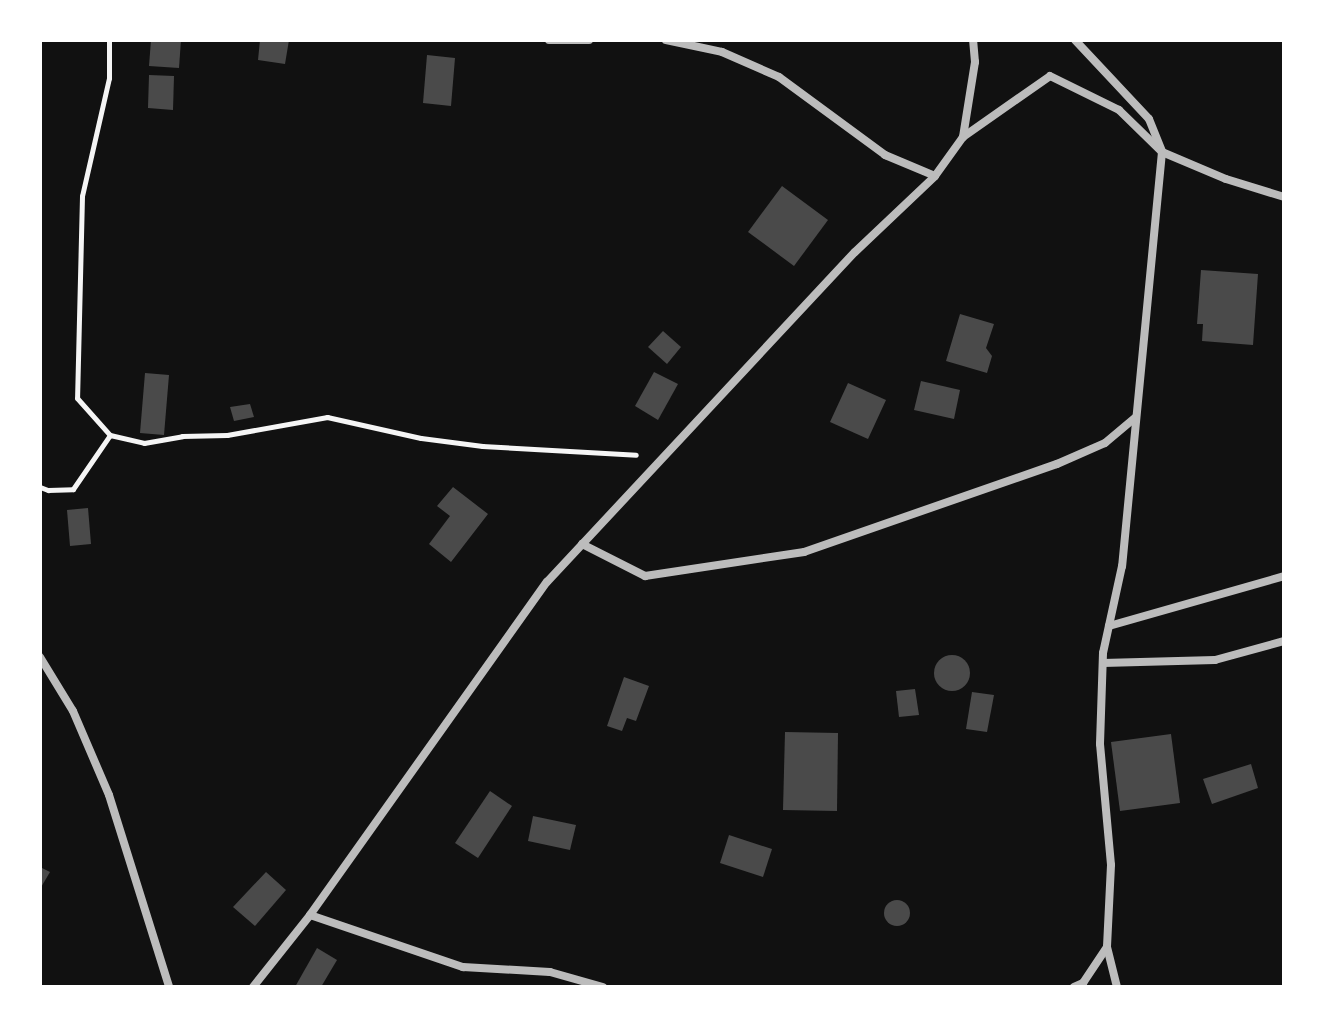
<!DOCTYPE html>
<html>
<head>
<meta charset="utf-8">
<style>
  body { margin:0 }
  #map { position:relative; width:1324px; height:1027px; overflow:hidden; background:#111; font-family:Helvetica,sans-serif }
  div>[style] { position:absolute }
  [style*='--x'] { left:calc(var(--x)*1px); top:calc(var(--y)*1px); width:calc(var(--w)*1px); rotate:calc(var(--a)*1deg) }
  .building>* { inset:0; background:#4a4a4a }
  .round { border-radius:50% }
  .path>* { height:5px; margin:-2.5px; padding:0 2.5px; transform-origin:2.5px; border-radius:2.5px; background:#f5f5f5 }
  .minor>* { height:8px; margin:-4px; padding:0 4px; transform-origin:4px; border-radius:4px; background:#bcbcbc }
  span { translate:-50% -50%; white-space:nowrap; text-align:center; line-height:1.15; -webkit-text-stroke:6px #fff; paint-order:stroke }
  .frame { position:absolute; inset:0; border:42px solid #fff; pointer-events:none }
</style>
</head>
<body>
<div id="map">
  <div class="building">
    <i style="clip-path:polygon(151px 40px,181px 40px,179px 68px,149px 66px)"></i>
    <i style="clip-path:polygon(260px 40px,289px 40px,285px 64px,258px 60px)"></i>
    <i style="clip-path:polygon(427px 55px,455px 58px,451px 106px,423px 103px)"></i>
    <i style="clip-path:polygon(149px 75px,174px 76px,173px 110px,148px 108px)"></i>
    <i style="clip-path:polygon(782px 186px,828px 220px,794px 266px,748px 232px)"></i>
    <i style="clip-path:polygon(1201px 270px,1258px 274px,1253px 345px,1202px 341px,1203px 324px,1197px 324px)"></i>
    <i style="clip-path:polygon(960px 314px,994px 324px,986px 348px,992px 356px,987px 373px,946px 361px)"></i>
    <i style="clip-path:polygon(663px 331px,681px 347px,667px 364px,648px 347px)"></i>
    <i style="clip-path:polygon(654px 372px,678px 384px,658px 420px,635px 406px)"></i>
    <i style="clip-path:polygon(145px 373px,169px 375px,164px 435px,140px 433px)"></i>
    <i style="clip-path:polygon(921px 381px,960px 390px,954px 419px,914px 410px)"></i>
    <i style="clip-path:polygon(848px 383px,886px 400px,868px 439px,830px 422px)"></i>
    <i style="clip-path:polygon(250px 404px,254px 417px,234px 421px,230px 407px)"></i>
    <i style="clip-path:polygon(453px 487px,488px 514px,451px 562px,429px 544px,450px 516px,437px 506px)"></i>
    <i style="clip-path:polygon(88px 508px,91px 544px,70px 546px,67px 510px)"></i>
    <i class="round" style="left:934px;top:655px;width:36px;height:36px"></i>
    <i style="clip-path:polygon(624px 677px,649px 686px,636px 721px,627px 718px,622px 731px,607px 726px)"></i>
    <i style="clip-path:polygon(915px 689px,919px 715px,899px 717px,896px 691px)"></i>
    <i style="clip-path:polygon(972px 692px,994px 695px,987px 732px,966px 729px)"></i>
    <i style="clip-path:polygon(785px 732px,838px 733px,837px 811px,783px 810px)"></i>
    <i style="clip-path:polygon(1171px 734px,1180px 803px,1120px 811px,1111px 742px)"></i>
    <i style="clip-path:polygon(1251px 764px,1258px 788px,1212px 804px,1203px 779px)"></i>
    <i style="clip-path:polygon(490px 791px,512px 806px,478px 858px,455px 843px)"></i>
    <i style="clip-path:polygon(533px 816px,576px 825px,570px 850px,528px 841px)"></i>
    <i style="clip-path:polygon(729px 835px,772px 849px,763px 877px,720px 863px)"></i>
    <i style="clip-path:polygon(40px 867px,50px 872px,40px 889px)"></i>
    <i style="clip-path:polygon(266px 872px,286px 890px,255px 926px,233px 907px)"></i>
    <i class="round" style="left:884px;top:900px;width:26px;height:26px"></i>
    <i style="clip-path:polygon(317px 948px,337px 960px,321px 987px,295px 987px)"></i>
  </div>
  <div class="path">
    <i style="--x:109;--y:40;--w:38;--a:90"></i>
    <i style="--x:109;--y:78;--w:121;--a:102.9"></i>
    <i style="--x:82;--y:196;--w:202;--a:91.4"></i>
    <i style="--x:77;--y:398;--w:50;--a:48.3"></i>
    <i style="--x:40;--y:487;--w:9;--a:21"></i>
    <i style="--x:48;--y:490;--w:25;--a:-2"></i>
    <i style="--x:73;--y:489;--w:65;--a:-55.6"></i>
    <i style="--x:110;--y:435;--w:35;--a:13"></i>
    <i style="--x:144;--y:443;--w:39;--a:-10"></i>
    <i style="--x:182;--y:436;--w:45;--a:-1.3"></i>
    <i style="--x:227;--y:435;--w:102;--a:-10.2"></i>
    <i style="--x:327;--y:417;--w:96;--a:12.6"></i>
    <i style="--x:421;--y:438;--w:62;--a:7.5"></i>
    <i style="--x:482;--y:446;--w:154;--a:3.3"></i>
  </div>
  <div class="minor">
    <i style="--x:549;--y:40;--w:40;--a:0"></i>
    <i style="--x:666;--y:40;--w:57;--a:12.1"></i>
    <i style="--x:722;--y:52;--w:62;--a:23.7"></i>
    <i style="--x:779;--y:77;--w:132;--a:36.3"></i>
    <i style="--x:885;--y:155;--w:54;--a:22.8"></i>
    <i style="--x:1075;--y:40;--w:108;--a:46.9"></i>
    <i style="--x:1149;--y:119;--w:35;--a:68"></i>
    <i style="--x:1162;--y:152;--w:69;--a:22.9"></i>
    <i style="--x:1226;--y:179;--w:61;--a:17.2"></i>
    <i style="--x:963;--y:137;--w:106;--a:-35"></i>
    <i style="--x:1050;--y:76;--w:77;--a:26.2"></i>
    <i style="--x:1119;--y:110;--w:60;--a:44.3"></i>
    <i style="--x:1162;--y:152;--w:416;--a:95.5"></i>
    <i style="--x:1122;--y:566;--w:89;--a:102.3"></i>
    <i style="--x:1103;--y:653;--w:91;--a:91.9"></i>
    <i style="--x:1100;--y:744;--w:121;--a:84.8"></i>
    <i style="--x:1111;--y:865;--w:82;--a:92.8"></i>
    <i style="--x:1107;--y:947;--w:41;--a:76"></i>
    <i style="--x:582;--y:544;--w:71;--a:26.9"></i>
    <i style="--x:645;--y:576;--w:161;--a:-8.6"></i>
    <i style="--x:804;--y:552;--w:268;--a:-19.2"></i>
    <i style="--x:1057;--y:464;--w:52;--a:-23.6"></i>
    <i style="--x:1105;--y:443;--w:40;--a:-40"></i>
    <i style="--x:1109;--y:626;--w:182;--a:-15.9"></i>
    <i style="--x:40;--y:657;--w:63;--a:58.6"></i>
    <i style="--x:73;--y:711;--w:91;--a:66.8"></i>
    <i style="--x:109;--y:795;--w:201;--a:72.6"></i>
    <i style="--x:1103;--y:663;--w:112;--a:-1.5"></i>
    <i style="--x:1215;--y:660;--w:72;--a:-15.4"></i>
    <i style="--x:310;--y:915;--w:162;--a:18.8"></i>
    <i style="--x:463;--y:967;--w:87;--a:3.3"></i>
    <i style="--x:550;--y:972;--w:55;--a:15.8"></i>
    <i style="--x:253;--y:987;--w:92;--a:-51.6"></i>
    <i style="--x:310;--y:915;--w:409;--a:-54.6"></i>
    <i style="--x:547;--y:582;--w:451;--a:-47"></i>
    <i style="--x:855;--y:252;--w:110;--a:-43.5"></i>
    <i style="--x:935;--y:176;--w:48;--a:-54.3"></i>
    <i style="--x:963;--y:137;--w:76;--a:-80.9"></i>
    <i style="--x:975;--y:62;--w:22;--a:-95"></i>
    <i style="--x:1074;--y:987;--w:10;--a:-24"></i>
    <i style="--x:1083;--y:983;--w:43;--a:-56.3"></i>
  </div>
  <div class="frame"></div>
</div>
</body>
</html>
